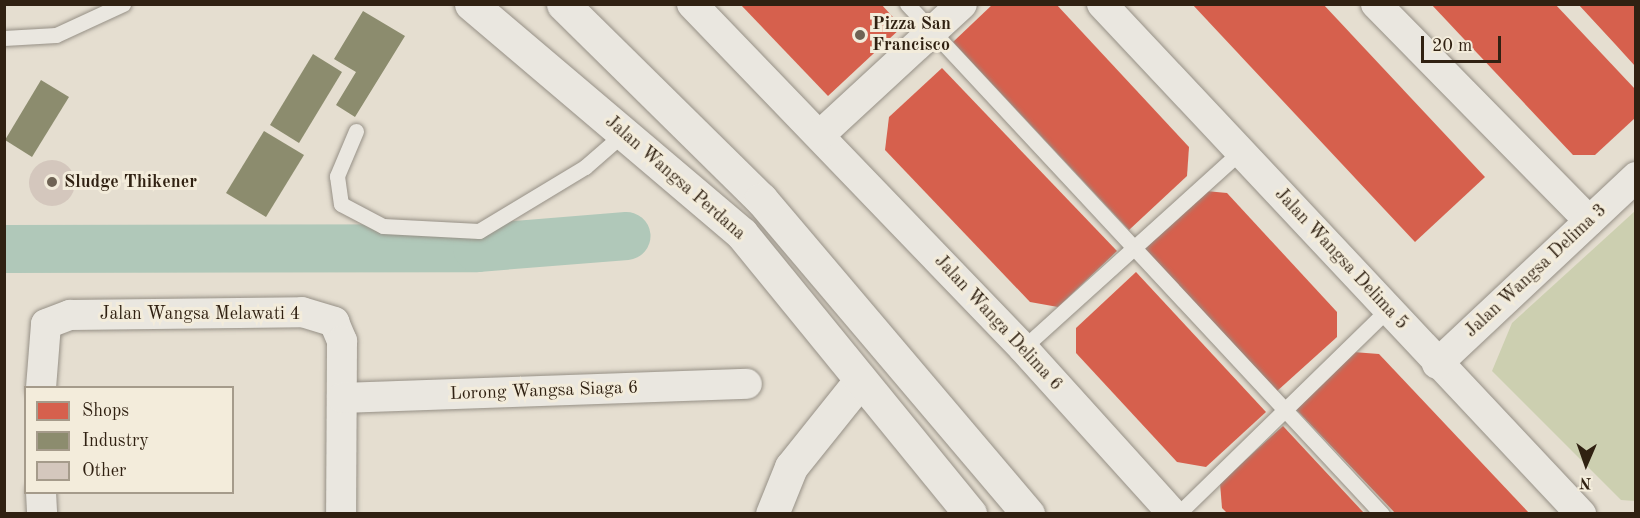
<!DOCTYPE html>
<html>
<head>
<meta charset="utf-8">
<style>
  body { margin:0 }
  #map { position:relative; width:1640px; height:518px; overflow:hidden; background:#e5ded0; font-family:"Old Standard TT",serif }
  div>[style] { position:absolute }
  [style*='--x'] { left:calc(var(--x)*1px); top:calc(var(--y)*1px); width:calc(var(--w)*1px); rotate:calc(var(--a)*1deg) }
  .green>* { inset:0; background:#cccfb0 }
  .shops>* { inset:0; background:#d6604d }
  .industry>* { inset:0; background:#8c8c6e }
  .river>* { height:48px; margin:-24px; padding:0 24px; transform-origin:24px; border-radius:24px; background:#b0c8b9 }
  .building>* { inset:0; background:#d4c7bd }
  .round { border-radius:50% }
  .roads { filter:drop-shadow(0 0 2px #969086) drop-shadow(0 0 2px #969086) }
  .service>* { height:15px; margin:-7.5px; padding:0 7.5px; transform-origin:7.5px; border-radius:7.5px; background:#eae7e0 }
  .minor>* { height:30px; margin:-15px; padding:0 15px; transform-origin:15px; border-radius:15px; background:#eae7e0 }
  .tertiary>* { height:33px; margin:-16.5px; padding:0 16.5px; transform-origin:16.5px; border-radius:16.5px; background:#eae7e0 }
  .secondary>* { height:33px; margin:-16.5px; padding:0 16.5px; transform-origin:16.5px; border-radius:16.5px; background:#eae7e0 }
  .dots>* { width:16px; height:16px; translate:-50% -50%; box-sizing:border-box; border:3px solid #f3ecdb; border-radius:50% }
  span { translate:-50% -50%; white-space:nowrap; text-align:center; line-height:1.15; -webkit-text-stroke:6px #f3ecdb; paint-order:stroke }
  .poi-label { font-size:18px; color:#302112; font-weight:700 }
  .left { translate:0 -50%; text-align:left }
  .street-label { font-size:18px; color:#302112 }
  .frame { position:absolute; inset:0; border:6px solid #302112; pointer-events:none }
  .legend { position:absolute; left:24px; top:386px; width:210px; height:108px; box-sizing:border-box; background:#f3ecdb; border:2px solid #a59b8b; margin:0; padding:8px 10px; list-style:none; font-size:18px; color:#302112 }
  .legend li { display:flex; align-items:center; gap:12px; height:30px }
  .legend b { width:30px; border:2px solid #a59b8b }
  .north { position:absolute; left:1556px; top:434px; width:60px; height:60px; -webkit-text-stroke:4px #f3ecdb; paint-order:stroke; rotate:182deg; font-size:16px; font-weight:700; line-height:24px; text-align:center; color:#302112 }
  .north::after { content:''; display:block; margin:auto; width:21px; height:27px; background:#302112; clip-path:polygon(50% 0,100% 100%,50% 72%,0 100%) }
  .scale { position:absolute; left:1421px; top:36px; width:80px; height:27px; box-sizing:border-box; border:3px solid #302112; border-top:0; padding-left:8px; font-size:18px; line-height:21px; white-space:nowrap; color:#302112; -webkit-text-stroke:4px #f3ecdb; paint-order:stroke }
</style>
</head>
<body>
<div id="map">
  <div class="green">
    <i style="clip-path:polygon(1635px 211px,1636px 501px,1635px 501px,1621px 500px,1492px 371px,1512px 323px)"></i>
  </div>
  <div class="shops">
    <i style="clip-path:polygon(740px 4px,881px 4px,902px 27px,828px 96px)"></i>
    <i style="clip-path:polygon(993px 4px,1056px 4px,1189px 147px,1187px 176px,1129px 230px,953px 42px)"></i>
    <i style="clip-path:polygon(1192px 4px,1323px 4px,1485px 177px,1415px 242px)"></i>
    <i style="clip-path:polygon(1431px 4px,1555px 4px,1635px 89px,1635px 118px,1595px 155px,1573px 155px)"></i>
    <i style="clip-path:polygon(1578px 4px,1635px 4px,1635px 66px,1615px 44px)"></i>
    <i style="clip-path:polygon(942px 68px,1117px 251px,1058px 307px,1030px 302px,885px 150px,889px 117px)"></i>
    <i style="clip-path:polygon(1206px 191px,1227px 193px,1337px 312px,1337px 337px,1276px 392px,1143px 249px)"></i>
    <i style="clip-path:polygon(1136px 272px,1266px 412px,1206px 467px,1177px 462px,1076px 353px,1076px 328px)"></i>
    <i style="clip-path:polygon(1353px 352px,1379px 354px,1529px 513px,1395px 513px,1294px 407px)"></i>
    <i style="clip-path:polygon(1283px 426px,1364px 513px,1227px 513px,1222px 508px,1220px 483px)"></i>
  </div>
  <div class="industry">
    <i style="clip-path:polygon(363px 11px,405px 36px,355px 117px,336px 105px,356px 72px,334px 59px)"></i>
    <i style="clip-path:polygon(313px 54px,342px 72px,299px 143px,270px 125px)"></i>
    <i style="clip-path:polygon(41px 80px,69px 97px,32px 157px,5px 140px)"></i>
    <i style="clip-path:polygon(264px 131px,304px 155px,266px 217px,226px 193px)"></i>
  </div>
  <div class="river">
    <i style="--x:4;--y:249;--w:473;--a:-0.1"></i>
    <i style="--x:477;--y:248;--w:150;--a:-4.6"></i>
  </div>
  <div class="building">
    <i class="round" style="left:29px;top:160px;width:46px;height:46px"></i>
  </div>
  <div class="roads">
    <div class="service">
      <i style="--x:907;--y:4;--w:697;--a:47.04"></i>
      <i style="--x:4;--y:38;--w:52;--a:-3.3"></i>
      <i style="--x:56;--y:35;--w:74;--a:-24.8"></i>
      <i style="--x:356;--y:131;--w:49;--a:112.9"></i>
      <i style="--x:337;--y:176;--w:28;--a:82"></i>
      <i style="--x:341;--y:204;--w:47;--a:27.6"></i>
      <i style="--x:383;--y:226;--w:96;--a:3"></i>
      <i style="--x:479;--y:231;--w:124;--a:-31.1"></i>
      <i style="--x:585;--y:167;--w:52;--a:-41.1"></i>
      <i style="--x:1023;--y:348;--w:294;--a:-42.1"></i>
      <i style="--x:1178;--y:514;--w:292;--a:-44.3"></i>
    </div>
    <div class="minor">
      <i style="--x:692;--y:4;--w:477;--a:46.1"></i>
      <i style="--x:1023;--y:348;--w:224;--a:47.9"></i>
      <i style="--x:1102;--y:4;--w:700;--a:46.8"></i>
      <i style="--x:1376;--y:4;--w:304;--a:45.5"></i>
      <i style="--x:820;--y:135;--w:193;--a:-42.7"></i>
      <i style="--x:1437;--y:364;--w:273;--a:-43.2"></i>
      <i style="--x:41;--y:388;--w:64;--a:-85.5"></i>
      <i style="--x:46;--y:324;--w:26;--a:-21"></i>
      <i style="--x:70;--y:315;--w:232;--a:-0.7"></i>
      <i style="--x:302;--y:312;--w:34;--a:17"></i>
      <i style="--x:334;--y:322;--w:21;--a:67"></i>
      <i style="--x:342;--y:341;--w:173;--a:90.3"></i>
      <i style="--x:342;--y:398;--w:405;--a:-2"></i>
      <i style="--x:41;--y:492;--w:22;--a:87"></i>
    </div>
    <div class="tertiary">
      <i style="--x:772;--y:514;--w:51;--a:-68"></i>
      <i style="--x:791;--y:467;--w:109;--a:-51.3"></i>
    </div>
    <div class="secondary">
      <i style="--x:471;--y:4;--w:355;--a:40.3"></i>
      <i style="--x:742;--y:234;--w:361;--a:50.8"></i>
      <i style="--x:563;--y:4;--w:278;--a:44.6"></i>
      <i style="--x:761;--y:199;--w:413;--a:49.7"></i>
    </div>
  </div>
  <div class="dots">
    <i style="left:860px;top:35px;background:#6f6354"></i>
    <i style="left:52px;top:182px;background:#6f6354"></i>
  </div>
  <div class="poi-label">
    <span class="left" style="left:872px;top:35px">Pizza San<br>Francisco</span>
    <span class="left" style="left:64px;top:182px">Sludge Thikener</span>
  </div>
  <div class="street-label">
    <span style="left:675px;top:178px;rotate:41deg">Jalan Wangsa Perdana</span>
    <span style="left:1341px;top:259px;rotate:47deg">Jalan Wangsa Delima 5</span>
    <span style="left:1536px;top:271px;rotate:-43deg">Jalan Wangsa Delima 3</span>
    <span style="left:200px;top:314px">Jalan Wangsa Melawati 4</span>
    <span style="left:998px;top:323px;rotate:47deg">Jalan Wanga Delima 6</span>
    <span style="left:544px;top:391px;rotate:-2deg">Lorong Wangsa Siaga 6</span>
  </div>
  <div class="frame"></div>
  <ul class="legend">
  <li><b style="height:16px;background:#d6604d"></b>Shops</li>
  <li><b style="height:16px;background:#8c8c6e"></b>Industry</li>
  <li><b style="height:16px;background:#d4c7bd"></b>Other</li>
  </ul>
  <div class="north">N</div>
  <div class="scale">20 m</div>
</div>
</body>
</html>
